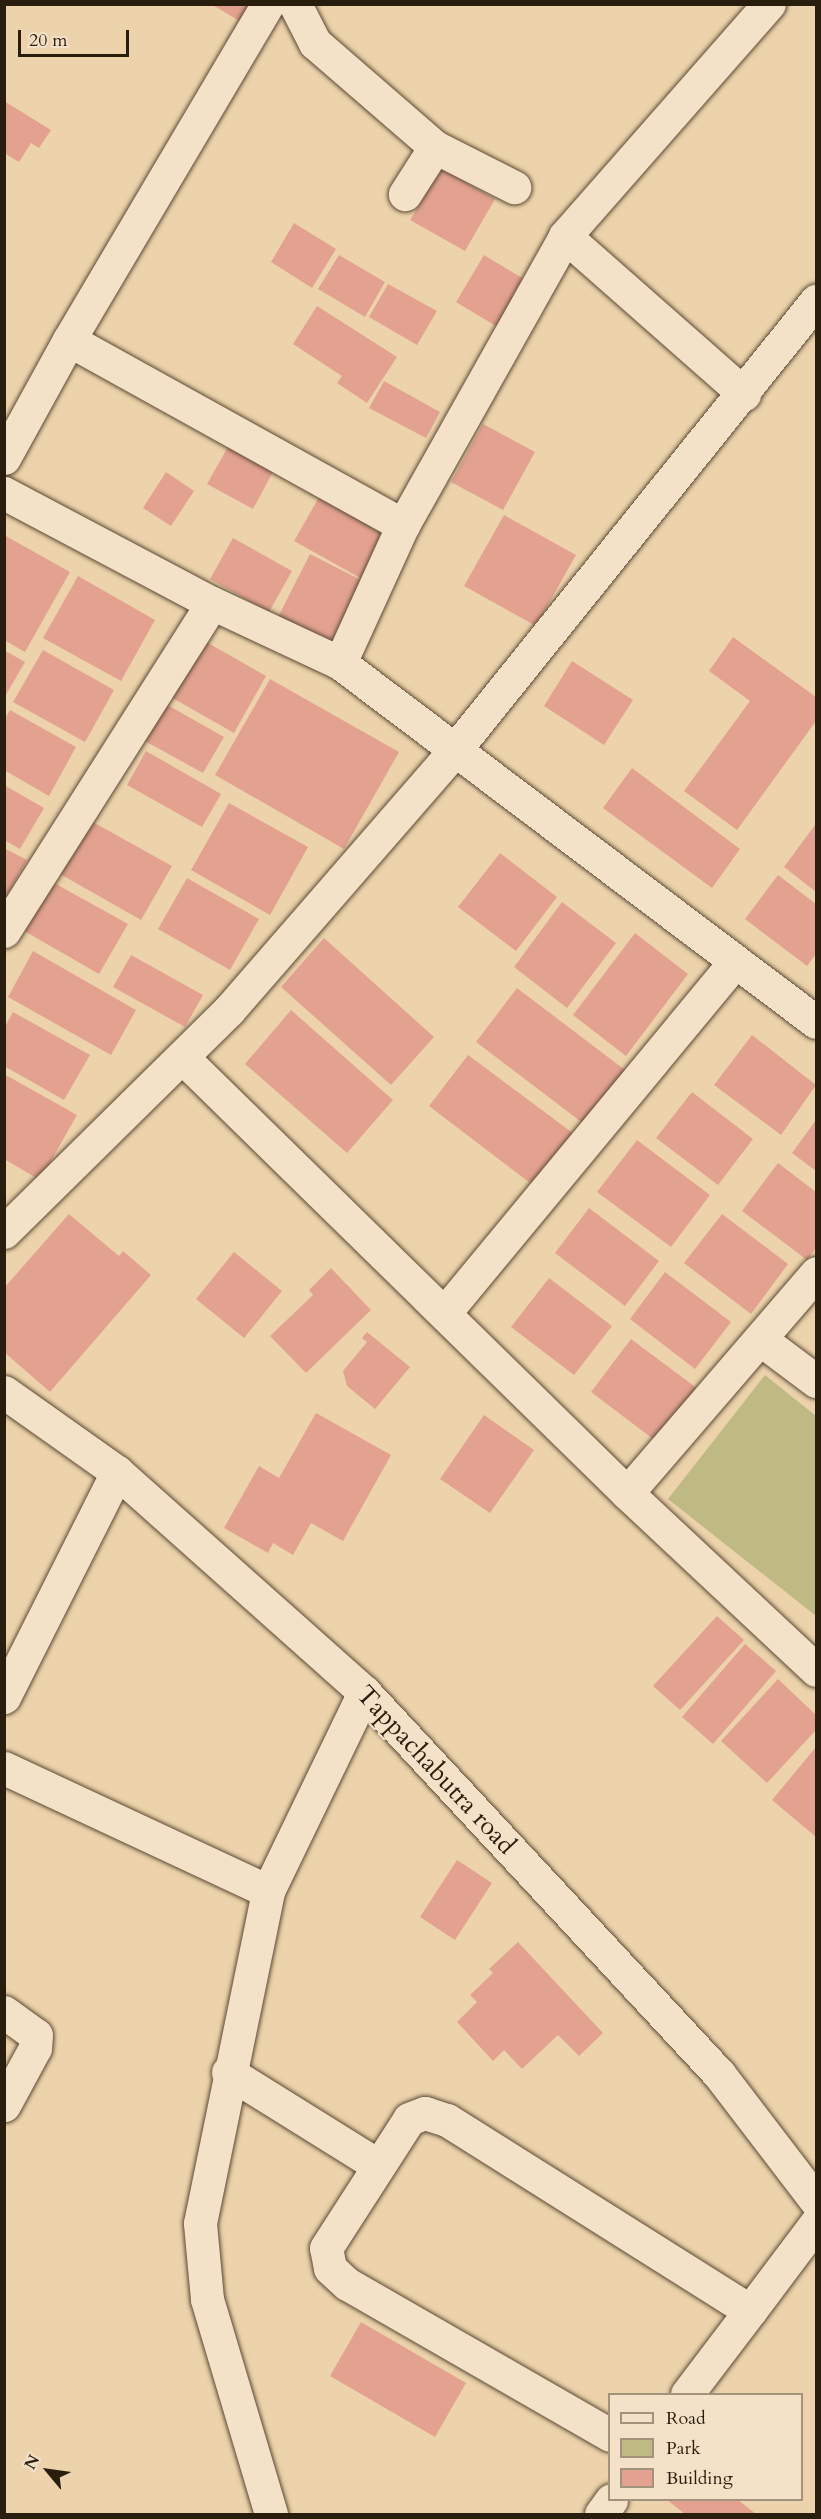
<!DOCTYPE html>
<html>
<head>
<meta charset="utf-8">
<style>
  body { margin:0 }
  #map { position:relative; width:821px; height:2519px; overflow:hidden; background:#edd3ab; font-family:Cardo,serif }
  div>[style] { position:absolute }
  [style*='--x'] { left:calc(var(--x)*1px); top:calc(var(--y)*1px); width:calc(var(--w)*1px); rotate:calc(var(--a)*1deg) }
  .green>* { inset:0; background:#bfba84 }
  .building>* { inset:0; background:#e3a290 }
  .roads { filter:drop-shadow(0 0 2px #5a4a34) drop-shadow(0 0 2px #5a4a34) }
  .street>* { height:33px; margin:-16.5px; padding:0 16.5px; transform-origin:16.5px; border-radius:16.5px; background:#f3e2c8 }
  .secondary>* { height:33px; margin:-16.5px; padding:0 16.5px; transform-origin:16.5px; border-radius:16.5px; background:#f3e2c8 }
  span { translate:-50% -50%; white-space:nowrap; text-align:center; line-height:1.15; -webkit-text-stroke:4.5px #f3e2c8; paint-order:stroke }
  .street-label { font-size:26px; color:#291d0d }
  .frame { position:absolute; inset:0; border:6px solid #291d0d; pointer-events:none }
  .legend { position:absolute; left:608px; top:2393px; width:195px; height:108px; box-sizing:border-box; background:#f3e2c8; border:2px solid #a2937d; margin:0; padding:8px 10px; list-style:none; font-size:18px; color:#291d0d }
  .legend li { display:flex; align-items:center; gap:12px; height:30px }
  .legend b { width:30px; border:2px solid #a2937d }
  .north { position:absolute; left:18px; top:2441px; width:60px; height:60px; -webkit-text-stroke:4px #f3e2c8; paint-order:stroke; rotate:299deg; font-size:16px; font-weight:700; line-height:24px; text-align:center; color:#291d0d }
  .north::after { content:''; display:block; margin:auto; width:21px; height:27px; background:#291d0d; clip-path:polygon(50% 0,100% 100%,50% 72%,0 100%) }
  .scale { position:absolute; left:18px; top:30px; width:111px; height:27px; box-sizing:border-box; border:3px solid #291d0d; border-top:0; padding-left:8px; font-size:18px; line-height:21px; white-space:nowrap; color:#291d0d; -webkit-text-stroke:4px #f3e2c8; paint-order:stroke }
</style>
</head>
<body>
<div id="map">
  <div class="green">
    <i style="clip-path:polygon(765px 1375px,816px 1416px,816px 1616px,668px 1499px)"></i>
  </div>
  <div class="building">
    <i style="clip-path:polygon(211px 4px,258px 4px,246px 25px)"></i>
    <i style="clip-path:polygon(4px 101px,51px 130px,39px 148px,31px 143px,19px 162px,4px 153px)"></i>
    <i style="clip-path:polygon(441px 168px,495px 199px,465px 251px,410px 220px)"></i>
    <i style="clip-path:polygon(294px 223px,336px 249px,312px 288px,271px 262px)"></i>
    <i style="clip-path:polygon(339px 255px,385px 282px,365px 317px,318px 289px)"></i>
    <i style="clip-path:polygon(484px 255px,532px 284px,504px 331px,456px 302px)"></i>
    <i style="clip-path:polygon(388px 284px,437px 311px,417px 345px,369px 317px)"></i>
    <i style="clip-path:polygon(317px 306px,397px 357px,367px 403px,337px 383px,342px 376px,293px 344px)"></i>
    <i style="clip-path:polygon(384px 381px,440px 412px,426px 438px,369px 408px)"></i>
    <i style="clip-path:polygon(483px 424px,535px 452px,503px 510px,451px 482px)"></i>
    <i style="clip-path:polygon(229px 445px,274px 470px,253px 509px,207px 484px)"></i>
    <i style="clip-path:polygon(166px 472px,194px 491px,171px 526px,143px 508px)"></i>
    <i style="clip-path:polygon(322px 492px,389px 530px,362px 579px,294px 541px)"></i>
    <i style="clip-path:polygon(504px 515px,576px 555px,536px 626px,464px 586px)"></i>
    <i style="clip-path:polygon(4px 535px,70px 572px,25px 652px,4px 640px)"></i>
    <i style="clip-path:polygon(233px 538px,292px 571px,269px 612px,210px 579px)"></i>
    <i style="clip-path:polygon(310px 554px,363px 581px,330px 646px,277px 619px)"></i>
    <i style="clip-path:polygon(78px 576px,155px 620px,121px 681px,43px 638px)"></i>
    <i style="clip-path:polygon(733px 637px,816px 697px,816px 721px,737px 830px,684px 791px,750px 701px,709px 671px)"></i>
    <i style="clip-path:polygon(201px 639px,266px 676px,234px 733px,169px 696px)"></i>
    <i style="clip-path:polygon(4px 650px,25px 662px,4px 698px)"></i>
    <i style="clip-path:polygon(43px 650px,114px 690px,85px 742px,13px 702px)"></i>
    <i style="clip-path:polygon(572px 661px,633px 700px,604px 745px,544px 706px)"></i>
    <i style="clip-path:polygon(270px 679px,399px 752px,344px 849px,215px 775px)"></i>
    <i style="clip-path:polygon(164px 703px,224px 737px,203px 773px,143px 740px)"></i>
    <i style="clip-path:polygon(10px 710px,76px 747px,49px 796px,4px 770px,4px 720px)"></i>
    <i style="clip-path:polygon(146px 751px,221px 794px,202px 827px,127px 785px)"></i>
    <i style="clip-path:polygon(632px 768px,740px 849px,712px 888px,603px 808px)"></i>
    <i style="clip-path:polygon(4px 785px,44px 808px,20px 849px,4px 840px)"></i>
    <i style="clip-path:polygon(229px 803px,308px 847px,270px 915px,191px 870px)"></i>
    <i style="clip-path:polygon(91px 821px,172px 866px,141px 920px,60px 874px)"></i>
    <i style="clip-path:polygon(815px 825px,816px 826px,816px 892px,784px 867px)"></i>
    <i style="clip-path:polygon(4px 848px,27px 860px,4px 900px)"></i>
    <i style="clip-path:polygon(500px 853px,557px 897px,516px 951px,458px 907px)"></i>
    <i style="clip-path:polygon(778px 875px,816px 904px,816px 954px,807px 966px,745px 919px)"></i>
    <i style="clip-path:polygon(187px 878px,259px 919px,230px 970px,158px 929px)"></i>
    <i style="clip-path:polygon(47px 879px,128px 924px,99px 974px,19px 928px)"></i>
    <i style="clip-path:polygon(562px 902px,616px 943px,567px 1008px,514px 967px)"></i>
    <i style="clip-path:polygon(635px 933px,688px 974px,626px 1056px,573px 1015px)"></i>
    <i style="clip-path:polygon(324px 938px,434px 1037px,391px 1085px,281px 987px)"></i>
    <i style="clip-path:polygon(33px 951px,136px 1010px,111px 1055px,8px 997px)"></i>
    <i style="clip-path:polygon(131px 955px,203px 995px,185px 1027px,113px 987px)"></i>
    <i style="clip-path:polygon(517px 988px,625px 1070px,584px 1124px,476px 1042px)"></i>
    <i style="clip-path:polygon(291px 1010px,393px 1100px,347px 1153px,245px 1064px)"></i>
    <i style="clip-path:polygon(13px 1012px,90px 1055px,64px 1100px,4px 1066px,4px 1028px)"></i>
    <i style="clip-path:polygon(752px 1035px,816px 1085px,781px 1135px,714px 1085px)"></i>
    <i style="clip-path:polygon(468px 1055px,574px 1134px,534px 1186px,429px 1106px)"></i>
    <i style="clip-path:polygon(4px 1074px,77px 1115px,40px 1180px,4px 1159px)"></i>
    <i style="clip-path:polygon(692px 1092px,753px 1139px,718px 1185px,656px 1138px)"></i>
    <i style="clip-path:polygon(816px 1120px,816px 1171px,792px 1153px)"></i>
    <i style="clip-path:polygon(637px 1140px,710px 1195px,671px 1247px,597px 1192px)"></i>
    <i style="clip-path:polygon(778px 1163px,816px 1192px,816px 1248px,807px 1260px,742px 1211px)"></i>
    <i style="clip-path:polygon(589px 1208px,659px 1261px,625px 1306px,555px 1253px)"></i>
    <i style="clip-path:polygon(69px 1214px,119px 1256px,123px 1251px,151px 1275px,50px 1392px,4px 1352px,4px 1288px)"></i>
    <i style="clip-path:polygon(722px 1214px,788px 1264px,751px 1314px,684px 1263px)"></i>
    <i style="clip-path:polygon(234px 1252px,282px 1291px,244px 1338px,196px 1299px)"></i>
    <i style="clip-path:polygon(331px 1268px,371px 1310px,306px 1373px,270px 1336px,313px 1295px,309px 1290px)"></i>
    <i style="clip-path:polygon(665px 1272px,731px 1322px,695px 1369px,630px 1319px)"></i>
    <i style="clip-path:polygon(549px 1278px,612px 1326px,574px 1375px,511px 1327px)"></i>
    <i style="clip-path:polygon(367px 1332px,410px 1367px,375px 1409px,347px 1386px,343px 1371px,367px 1342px,362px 1338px)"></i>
    <i style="clip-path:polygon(631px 1339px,702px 1392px,661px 1445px,591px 1392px)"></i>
    <i style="clip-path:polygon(316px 1413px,391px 1455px,343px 1541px,311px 1523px,293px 1555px,273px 1543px,268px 1553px,224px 1528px,259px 1466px,279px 1478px)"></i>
    <i style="clip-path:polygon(484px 1415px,534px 1450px,490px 1513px,440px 1479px)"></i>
    <i style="clip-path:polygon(717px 1616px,744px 1640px,680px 1710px,653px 1686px)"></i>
    <i style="clip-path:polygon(745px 1644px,776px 1671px,713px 1744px,682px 1717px)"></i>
    <i style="clip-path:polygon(778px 1679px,816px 1715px,816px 1730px,767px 1783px,721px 1741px)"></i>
    <i style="clip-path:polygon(816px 1747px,816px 1837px,772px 1800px)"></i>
    <i style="clip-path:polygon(457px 1860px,492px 1883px,455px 1940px,420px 1917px)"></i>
    <i style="clip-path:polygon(518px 1942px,603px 2033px,579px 2056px,558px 2035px,522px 2069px,504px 2050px,493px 2061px,457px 2022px,477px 2002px,470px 1995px,493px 1973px,489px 1969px)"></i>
    <i style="clip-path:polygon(361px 2322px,466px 2383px,435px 2437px,330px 2376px)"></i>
    <i style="clip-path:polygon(667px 2500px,738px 2500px,756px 2514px,685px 2514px)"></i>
  </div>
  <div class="roads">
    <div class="street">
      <i style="--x:295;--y:4;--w:44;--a:62.9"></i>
      <i style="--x:315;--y:43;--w:159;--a:40.9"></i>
      <i style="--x:435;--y:147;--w:56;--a:122.6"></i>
      <i style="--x:435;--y:147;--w:89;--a:26.9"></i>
      <i style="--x:565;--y:236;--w:239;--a:41.4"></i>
      <i style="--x:69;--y:340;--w:391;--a:-59.4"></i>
      <i style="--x:4;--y:458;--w:135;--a:-61.2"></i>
      <i style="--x:69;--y:340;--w:382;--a:29"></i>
      <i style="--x:4;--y:493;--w:235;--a:27.9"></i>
      <i style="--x:212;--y:603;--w:141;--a:25.1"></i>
      <i style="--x:340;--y:663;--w:596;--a:37.02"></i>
      <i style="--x:340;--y:663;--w:152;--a:-65.5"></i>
      <i style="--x:403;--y:525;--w:331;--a:-60.7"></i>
      <i style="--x:565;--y:236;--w:309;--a:-48.7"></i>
      <i style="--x:4;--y:931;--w:388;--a:-57.6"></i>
      <i style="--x:182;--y:1057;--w:623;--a:44.41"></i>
      <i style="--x:627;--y:1493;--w:259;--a:43.1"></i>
      <i style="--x:446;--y:1311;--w:452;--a:-50.4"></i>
      <i style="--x:760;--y:1339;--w:70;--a:36.9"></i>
      <i style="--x:627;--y:1493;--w:290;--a:-49.3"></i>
      <i style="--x:4;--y:1697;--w:252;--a:-63.3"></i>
      <i style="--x:4;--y:1768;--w:291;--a:25"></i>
      <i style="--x:4;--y:2012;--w:39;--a:36"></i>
      <i style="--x:36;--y:2035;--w:13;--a:94"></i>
      <i style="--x:35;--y:2048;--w:65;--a:118.5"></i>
      <i style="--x:228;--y:2072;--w:174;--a:31.9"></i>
      <i style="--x:687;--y:2394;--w:104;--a:-52.8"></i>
      <i style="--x:610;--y:2435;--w:303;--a:-150.1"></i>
      <i style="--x:347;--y:2284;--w:23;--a:-137"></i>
      <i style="--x:330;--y:2268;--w:20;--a:-101"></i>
      <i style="--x:326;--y:2248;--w:153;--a:-57.2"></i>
      <i style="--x:409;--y:2119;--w:17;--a:-21"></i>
      <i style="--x:425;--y:2113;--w:23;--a:18"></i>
      <i style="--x:447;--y:2120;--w:358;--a:32.2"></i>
      <i style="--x:750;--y:2311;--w:110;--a:-53.1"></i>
      <i style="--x:271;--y:2514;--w:224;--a:-106.6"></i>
      <i style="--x:207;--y:2299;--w:76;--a:-95.3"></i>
      <i style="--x:200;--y:2223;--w:339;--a:-78.4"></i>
      <i style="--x:268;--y:1891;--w:221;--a:-64.2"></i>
      <i style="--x:601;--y:2514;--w:17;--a:-54"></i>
    </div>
    <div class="secondary">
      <i style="--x:4;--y:1232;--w:316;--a:-44.6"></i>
      <i style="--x:229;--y:1010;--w:343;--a:-49"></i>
      <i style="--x:454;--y:751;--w:578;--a:-51.19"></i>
      <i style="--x:4;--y:1392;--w:138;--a:35.3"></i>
      <i style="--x:117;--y:1472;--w:331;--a:41.7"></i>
      <i style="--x:364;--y:1692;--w:521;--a:47.1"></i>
      <i style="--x:719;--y:2074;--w:160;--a:52.6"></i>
    </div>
  </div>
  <div class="street-label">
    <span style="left:436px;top:1770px;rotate:47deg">Tappachabutra road</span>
  </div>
  <div class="frame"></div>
  <ul class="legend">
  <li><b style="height:8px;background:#f3e2c8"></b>Road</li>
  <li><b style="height:16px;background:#bfba84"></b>Park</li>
  <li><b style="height:16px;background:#e3a290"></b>Building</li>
  </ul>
  <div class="north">N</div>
  <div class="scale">20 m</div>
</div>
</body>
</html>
